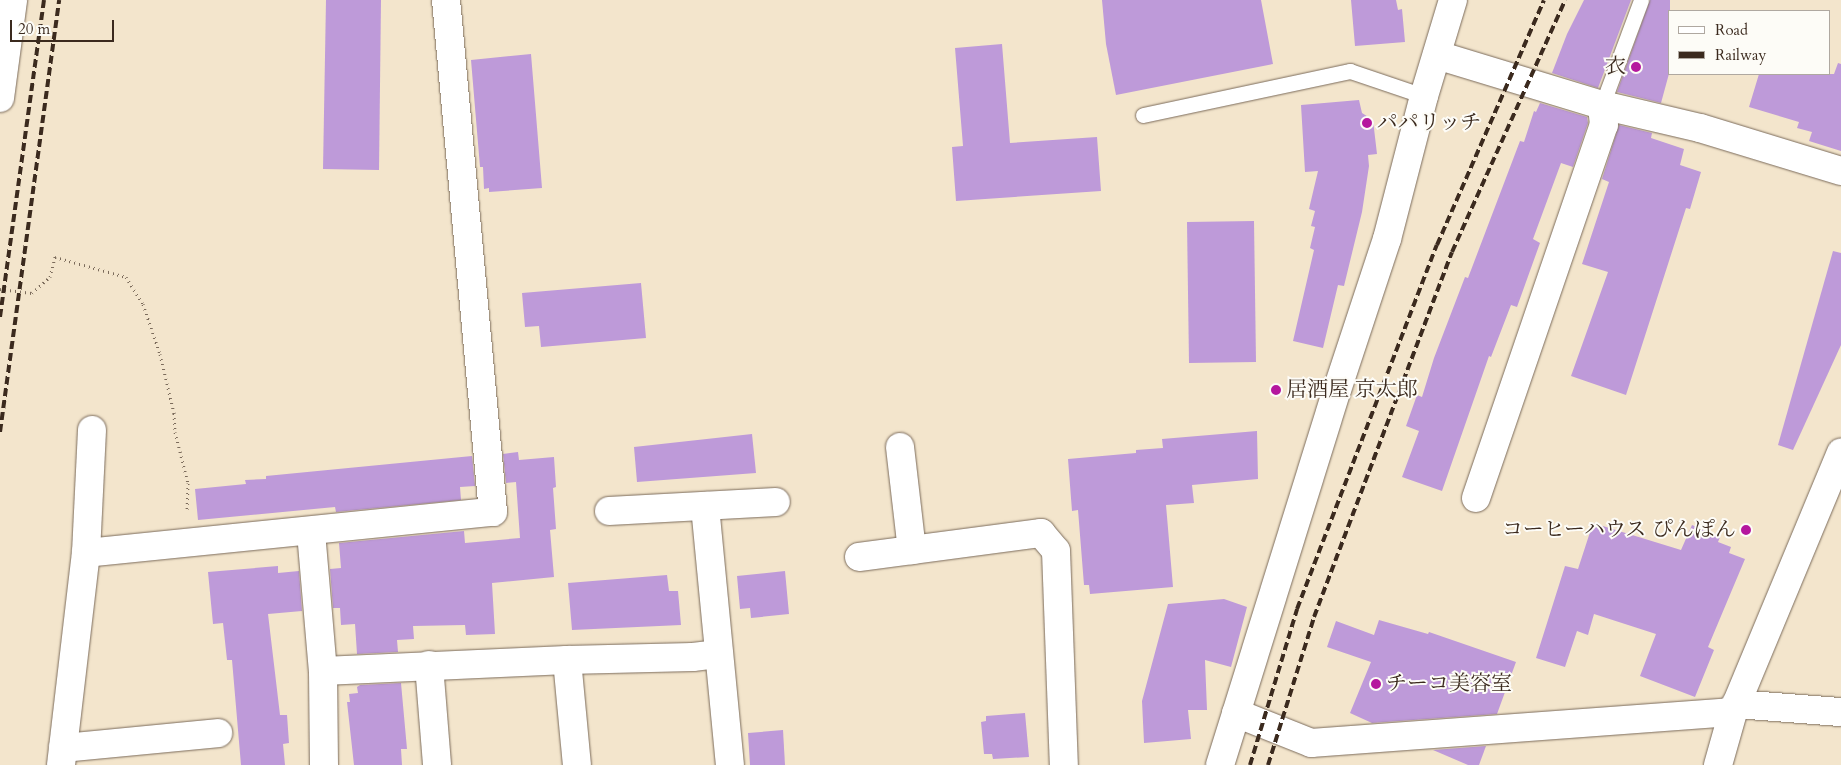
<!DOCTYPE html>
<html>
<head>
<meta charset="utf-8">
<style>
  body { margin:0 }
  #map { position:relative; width:1841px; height:765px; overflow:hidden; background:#f3e5cc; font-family:Cardo,"Noto Serif JP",serif }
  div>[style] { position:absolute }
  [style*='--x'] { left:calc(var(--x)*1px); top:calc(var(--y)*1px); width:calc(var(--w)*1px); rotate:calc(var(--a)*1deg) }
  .building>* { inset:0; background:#be9ad9 }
  .path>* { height:3px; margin-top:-1.5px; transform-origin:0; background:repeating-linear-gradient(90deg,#7b6b5b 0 1px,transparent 0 5px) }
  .roads { filter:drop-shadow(0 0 1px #7b6b5b) drop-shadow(0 0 1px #7b6b5b) }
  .service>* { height:15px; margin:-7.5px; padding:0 7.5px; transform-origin:7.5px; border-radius:7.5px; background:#fff }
  .minor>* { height:28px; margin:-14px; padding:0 14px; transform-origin:14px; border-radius:14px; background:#fff }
  .tertiary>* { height:28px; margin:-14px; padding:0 14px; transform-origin:14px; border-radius:14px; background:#fff }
  .primary>* { height:28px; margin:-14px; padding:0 14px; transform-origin:14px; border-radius:14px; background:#fff }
  .rail>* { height:4px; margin-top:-2px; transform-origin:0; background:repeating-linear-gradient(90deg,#3b2a1e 0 8px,transparent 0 12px) }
  .dots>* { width:14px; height:14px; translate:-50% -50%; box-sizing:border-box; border:2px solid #fdfcf7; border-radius:50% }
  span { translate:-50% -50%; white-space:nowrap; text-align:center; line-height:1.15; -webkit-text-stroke:4px #fdfcf7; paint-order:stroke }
  .poi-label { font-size:21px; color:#3b2a1e }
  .right { translate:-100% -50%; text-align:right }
  .left { translate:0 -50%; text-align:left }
  .legend { position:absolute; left:1668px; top:10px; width:162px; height:65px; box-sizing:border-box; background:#fdfcf7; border:1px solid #afa8a0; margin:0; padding:6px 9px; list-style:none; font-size:15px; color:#3b2a1e }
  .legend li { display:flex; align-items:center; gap:10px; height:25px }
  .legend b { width:25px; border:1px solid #afa8a0 }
  .scale { position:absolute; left:10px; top:20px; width:104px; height:22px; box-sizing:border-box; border:2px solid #3b2a1e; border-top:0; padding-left:6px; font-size:15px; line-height:18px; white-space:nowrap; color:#3b2a1e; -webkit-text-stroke:4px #fdfcf7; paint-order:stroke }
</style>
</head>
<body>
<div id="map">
  <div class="building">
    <i style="clip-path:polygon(326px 0,381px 0,379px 170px,323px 169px)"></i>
    <i style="clip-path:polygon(1102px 0,1261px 0,1273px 64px,1116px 95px,1106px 44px)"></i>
    <i style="clip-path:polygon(1351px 0,1396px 0,1398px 10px,1402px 9px,1405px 42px,1355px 46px)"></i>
    <i style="clip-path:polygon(1584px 0,1631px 0,1598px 88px,1552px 73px,1567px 34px)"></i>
    <i style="clip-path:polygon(1650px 0,1670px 0,1670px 70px,1661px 103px,1617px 92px)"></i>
    <i style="clip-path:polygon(1002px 44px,1010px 143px,1097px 137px,1101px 191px,956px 201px,952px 147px,963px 146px,955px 48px)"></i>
    <i style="clip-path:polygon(531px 54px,542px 188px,489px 192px,489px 188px,484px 189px,483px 167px,480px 167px,471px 60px)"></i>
    <i style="clip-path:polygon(1838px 63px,1841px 64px,1841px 151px,1809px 141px,1812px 132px,1797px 128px,1799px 122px,1749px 107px,1759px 74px,1834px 74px)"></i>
    <i style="clip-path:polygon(1359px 100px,1362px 113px,1373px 120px,1377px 154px,1368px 155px,1369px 166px,1362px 212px,1344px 286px,1338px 285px,1323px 348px,1293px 341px,1314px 250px,1310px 248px,1315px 227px,1311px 226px,1315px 211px,1309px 209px,1318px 171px,1305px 172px,1301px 105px)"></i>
    <i style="clip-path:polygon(1540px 103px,1587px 117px,1588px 123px,1573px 167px,1561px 163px,1533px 239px,1540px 243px,1517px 307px,1511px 305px,1491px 357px,1489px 356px,1442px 491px,1402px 477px,1419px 431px,1406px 426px,1417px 395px,1422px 397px,1434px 358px,1465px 277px,1468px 278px,1520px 141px,1524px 142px,1534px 111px,1536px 112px)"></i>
    <i style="clip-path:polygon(1619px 125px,1652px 133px,1651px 138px,1684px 149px,1680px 165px,1701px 172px,1690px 209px,1686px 208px,1626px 395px,1571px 376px,1608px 272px,1582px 264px,1609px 182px,1602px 179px)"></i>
    <i style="clip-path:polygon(1254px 221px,1256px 362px,1189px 363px,1187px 222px)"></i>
    <i style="clip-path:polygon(1833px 251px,1841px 253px,1841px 345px,1793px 450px,1778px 445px)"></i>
    <i style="clip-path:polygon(641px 283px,646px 338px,541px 347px,539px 326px,525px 327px,522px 293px)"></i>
    <i style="clip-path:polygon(1257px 431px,1258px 479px,1192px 485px,1194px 503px,1166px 505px,1173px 587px,1090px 594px,1089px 585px,1084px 585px,1078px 510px,1072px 511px,1068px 459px,1136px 453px,1136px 450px,1163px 448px,1162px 439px)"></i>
    <i style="clip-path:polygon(752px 434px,756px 473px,637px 482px,634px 447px)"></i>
    <i style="clip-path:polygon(518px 452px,519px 460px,554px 457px,556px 487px,553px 488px,556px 529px,550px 530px,554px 577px,492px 583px,495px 634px,466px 635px,465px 625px,413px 626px,414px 639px,397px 640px,398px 652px,357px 654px,355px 624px,341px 625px,340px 608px,333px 608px,330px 569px,341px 568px,339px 543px,464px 531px,465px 543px,520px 538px,516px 482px,506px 483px,503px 454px)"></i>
    <i style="clip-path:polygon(472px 456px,475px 486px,460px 487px,461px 500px,336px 512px,335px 507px,198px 520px,195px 489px,246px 484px,245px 480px,266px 479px,266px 476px)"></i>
    <i style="clip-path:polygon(1593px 523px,1681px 550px,1692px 525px,1720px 537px,1718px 542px,1731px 547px,1729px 553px,1745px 559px,1708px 647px,1714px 650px,1695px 697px,1640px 676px,1656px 634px,1594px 614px,1588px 635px,1577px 631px,1565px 667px,1536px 658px,1565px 566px,1578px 569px)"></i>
    <i style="clip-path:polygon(278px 566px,278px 573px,299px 571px,302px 611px,268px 614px,280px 715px,287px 715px,289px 743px,283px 744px,285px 765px,241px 765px,232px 660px,227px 660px,223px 623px,213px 624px,208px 572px)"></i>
    <i style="clip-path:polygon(785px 571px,789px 614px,751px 618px,750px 608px,740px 609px,737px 576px)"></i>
    <i style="clip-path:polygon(667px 575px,669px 591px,678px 591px,681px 625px,572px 630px,568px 583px)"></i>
    <i style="clip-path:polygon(1224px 599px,1247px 607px,1231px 667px,1205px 660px,1207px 710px,1188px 710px,1191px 739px,1144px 743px,1142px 701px,1168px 604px)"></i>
    <i style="clip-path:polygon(1379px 620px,1428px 634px,1429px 632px,1516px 662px,1497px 714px,1372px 723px,1350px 713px,1371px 662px,1327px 647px,1336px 621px,1374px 635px)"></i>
    <i style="clip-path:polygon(401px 683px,407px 749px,401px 749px,402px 765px,354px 765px,347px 702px,350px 702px,349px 694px,358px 693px,357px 687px,360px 685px)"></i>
    <i style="clip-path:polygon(1025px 713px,1029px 757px,993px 759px,992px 754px,984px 754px,981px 722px,986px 721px,986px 716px)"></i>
    <i style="clip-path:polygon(783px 730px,785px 765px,750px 765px,748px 733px)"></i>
    <i style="clip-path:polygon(1486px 746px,1479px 765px,1468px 765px,1433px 750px)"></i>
  </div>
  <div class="path">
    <i style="--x:0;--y:289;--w:32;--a:7"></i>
    <i style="--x:32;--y:293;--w:24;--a:-42"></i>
    <i style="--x:50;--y:277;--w:21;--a:-76"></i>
    <i style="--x:55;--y:257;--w:74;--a:15.7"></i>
    <i style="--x:126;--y:277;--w:32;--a:58"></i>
    <i style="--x:143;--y:304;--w:53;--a:71.2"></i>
    <i style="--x:160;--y:354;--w:61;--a:76.7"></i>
    <i style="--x:174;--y:413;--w:19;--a:87"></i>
    <i style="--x:175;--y:432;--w:53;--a:75.7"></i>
    <i style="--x:188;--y:483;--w:29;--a:92"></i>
  </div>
  <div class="roads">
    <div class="service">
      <i style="--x:1602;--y:105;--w:112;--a:-69.6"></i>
      <i style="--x:1143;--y:115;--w:212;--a:-12"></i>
      <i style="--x:1350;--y:71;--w:78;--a:18.7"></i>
    </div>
    <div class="minor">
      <i style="--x:1437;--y:55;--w:172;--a:16.9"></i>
      <i style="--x:1602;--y:105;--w:101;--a:13.2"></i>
      <i style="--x:1700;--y:128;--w:147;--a:17"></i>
      <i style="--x:92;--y:430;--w:123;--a:92.8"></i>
      <i style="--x:86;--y:553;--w:409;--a:-5.8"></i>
      <i style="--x:493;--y:512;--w:514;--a:-95.24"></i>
      <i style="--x:900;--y:447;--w:104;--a:83.4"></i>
      <i style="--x:1476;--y:498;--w:394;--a:-71.1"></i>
      <i style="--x:1604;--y:125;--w:20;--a:-96"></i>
      <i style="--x:705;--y:506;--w:260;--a:84.5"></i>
      <i style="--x:609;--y:511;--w:167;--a:-3.1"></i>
      <i style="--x:311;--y:532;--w:140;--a:85.1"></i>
      <i style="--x:323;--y:671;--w:94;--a:89.4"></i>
      <i style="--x:859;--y:557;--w:184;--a:-7.5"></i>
      <i style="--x:1041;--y:533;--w:23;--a:50"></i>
      <i style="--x:1056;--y:551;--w:214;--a:87.9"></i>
      <i style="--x:567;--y:660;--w:105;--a:84.6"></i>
      <i style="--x:429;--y:665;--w:100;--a:85.4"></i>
      <i style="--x:323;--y:671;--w:244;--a:-2.6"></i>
      <i style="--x:567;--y:660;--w:126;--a:-1.4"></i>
      <i style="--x:693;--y:657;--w:26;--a:-7"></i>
      <i style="--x:1736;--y:704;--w:105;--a:4.4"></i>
      <i style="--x:1236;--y:713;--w:81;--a:21.8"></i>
      <i style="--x:1311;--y:743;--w:423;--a:-4.2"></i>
      <i style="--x:63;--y:748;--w:156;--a:-5.5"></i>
      <i style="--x:61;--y:765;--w:213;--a:-83.3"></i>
      <i style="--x:1220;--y:765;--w:393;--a:-72.7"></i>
      <i style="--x:1337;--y:390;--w:159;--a:-71.7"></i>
      <i style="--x:1387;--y:239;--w:148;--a:-75.5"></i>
      <i style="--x:1424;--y:96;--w:100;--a:-73.2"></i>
    </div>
    <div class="tertiary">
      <i style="--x:1718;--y:765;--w:55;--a:-74.2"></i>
      <i style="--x:1733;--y:712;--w:281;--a:-67.4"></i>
    </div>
    <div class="primary">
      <i style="--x:0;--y:98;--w:99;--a:-82.4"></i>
    </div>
  </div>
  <div class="rail">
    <i style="--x:0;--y:317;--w:320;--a:-82.1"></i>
    <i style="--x:0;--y:432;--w:436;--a:-82.2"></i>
    <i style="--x:1250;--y:765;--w:163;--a:-73.2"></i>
    <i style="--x:1297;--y:609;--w:390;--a:-69"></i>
    <i style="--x:1437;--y:245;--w:267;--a:-66.4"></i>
    <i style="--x:1268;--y:765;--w:155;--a:-72.7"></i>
    <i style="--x:1314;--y:617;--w:390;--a:-69.3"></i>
    <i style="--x:1452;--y:252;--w:276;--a:-65.8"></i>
  </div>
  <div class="dots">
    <i style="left:1636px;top:67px;background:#b5179e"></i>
    <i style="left:1367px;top:123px;background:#b5179e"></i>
    <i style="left:1276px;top:390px;background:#b5179e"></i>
    <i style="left:1746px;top:530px;background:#b5179e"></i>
    <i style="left:1376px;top:684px;background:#b5179e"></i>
  </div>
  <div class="poi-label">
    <span class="right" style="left:1626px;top:67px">衣</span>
    <span class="left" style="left:1377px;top:123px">パパリッチ</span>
    <span class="left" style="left:1286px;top:390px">居酒屋 京太郎</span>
    <span class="right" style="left:1736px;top:530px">コーヒーハウス ぴんぽん</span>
    <span class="left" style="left:1386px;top:684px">チーコ美容室</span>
  </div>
  <ul class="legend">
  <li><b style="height:6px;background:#fff"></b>Road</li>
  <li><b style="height:6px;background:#3b2a1e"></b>Railway</li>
  </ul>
  <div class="scale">20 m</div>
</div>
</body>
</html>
